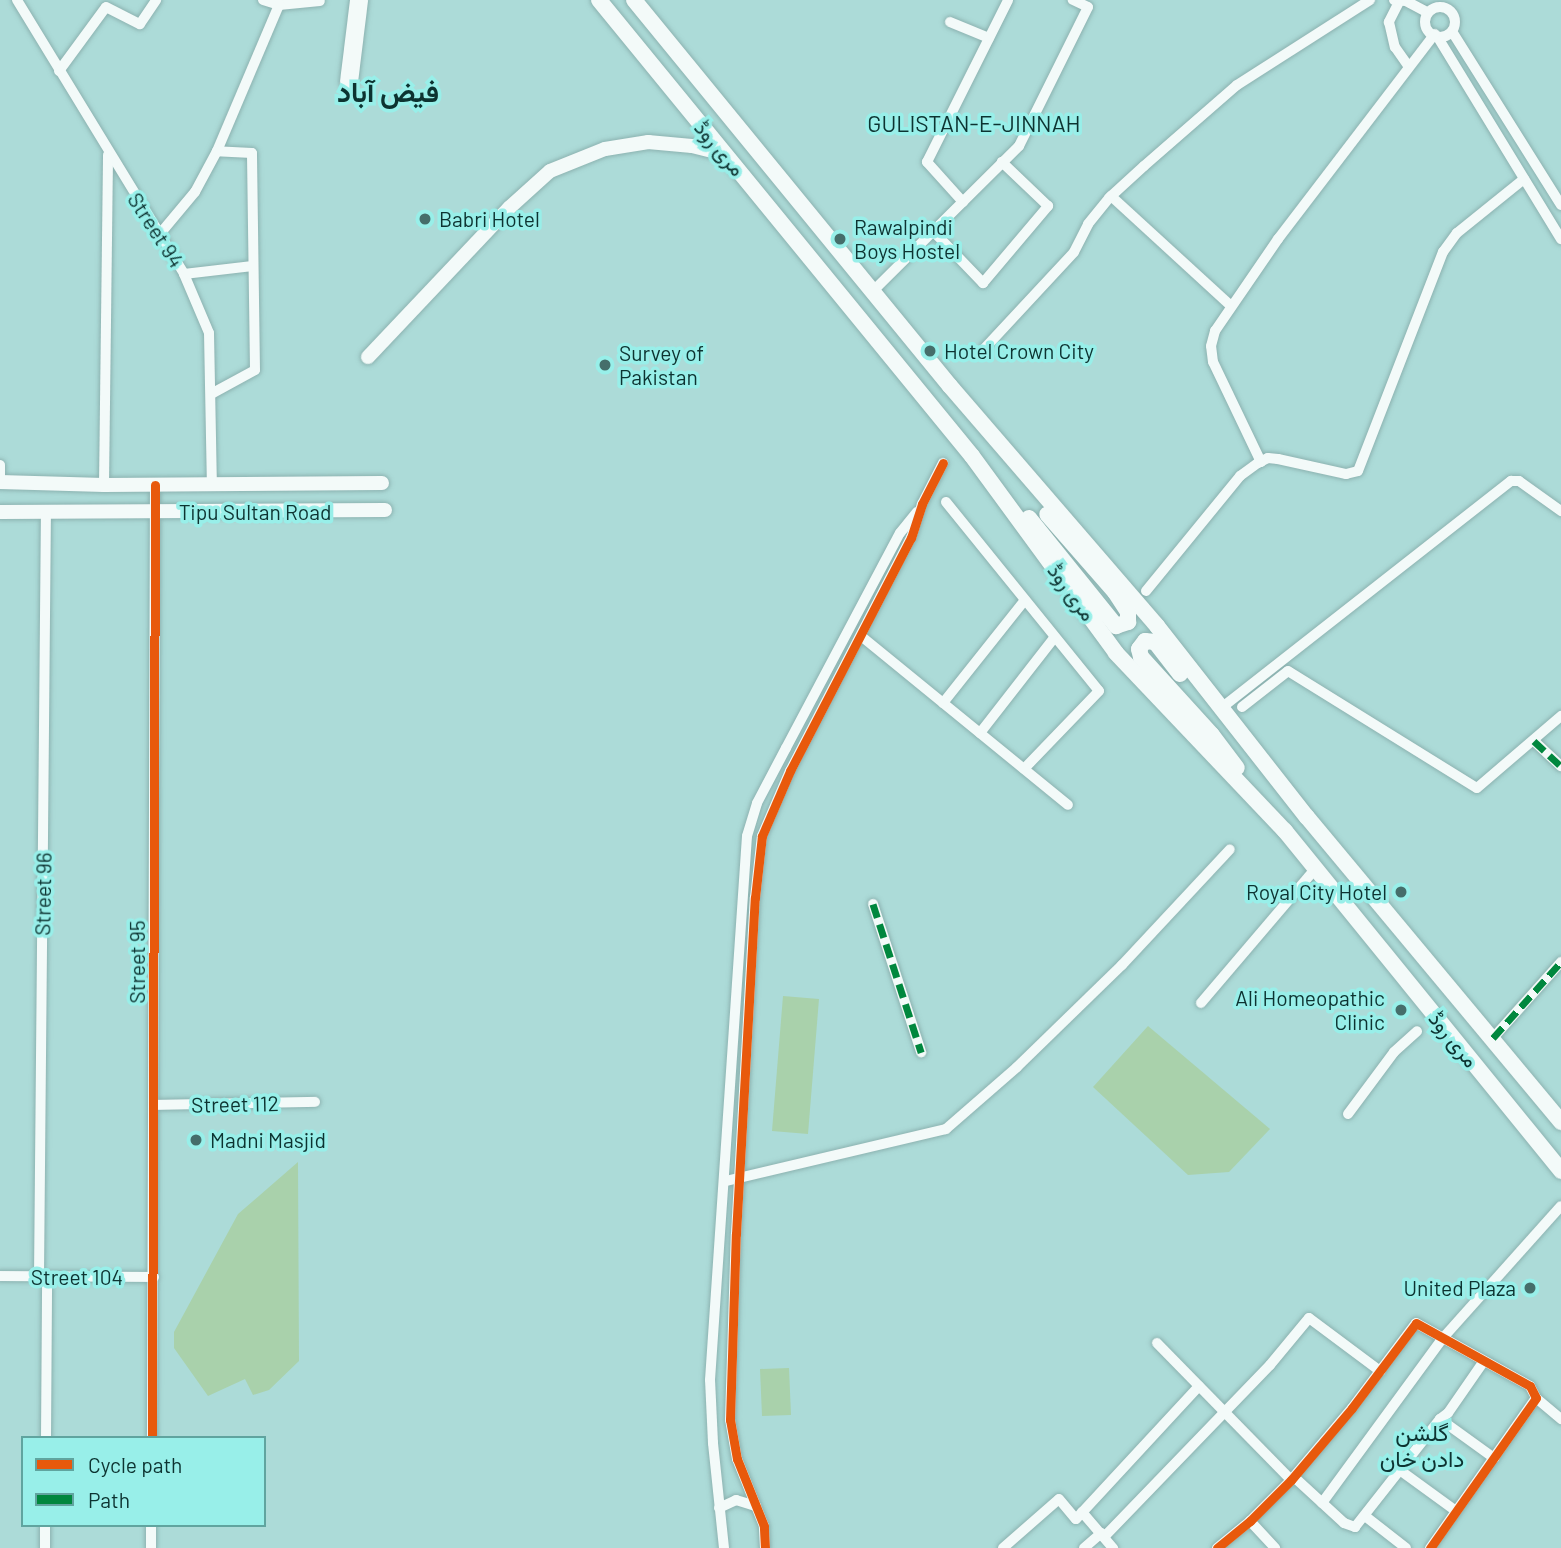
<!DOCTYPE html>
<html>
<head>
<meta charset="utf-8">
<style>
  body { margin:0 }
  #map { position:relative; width:1561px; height:1548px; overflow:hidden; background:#acdbd8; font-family:Barlow,Vazirmatn,sans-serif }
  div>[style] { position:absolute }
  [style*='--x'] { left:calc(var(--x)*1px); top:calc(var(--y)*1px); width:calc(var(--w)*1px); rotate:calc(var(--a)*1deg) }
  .green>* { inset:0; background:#a9d1ab }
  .roads { filter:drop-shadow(0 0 2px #8cb2b0) drop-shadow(0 0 2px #8cb2b0) }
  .street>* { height:10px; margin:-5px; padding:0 5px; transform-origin:5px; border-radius:5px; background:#f3faf9 }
  .street>.ring { margin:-5px; padding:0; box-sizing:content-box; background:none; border:10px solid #f3faf9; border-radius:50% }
  .secondary>* { height:14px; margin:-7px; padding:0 7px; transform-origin:7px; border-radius:7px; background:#f3faf9 }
  .primary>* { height:16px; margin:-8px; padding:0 8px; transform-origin:8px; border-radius:8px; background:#f3faf9 }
  .highway>* { height:18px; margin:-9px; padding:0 9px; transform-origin:9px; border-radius:9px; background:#f3faf9 }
  .quiet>* { height:7px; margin-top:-3.5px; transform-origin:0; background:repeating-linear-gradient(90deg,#00873e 0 14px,transparent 0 21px) }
  .cycleway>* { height:9px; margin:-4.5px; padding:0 4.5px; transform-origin:4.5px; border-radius:4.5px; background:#e8590c }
  .dots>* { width:19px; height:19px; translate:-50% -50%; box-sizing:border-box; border:4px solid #98efe9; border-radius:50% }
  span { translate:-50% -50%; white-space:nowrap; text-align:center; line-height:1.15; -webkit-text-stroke:7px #98efe9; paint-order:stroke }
  .street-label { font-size:21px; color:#0d3331 }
  .poi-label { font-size:21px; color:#0d3331 }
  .left { translate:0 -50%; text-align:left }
  .right { translate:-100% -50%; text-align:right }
  .neighbourhood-label { font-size:23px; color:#0d3331 }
  .district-label { font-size:28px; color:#0d3331; font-weight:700 }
  .legend { position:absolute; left:21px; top:1436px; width:245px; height:91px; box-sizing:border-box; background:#98efe9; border:2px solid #60a49f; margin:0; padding:9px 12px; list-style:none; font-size:21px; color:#0d3331 }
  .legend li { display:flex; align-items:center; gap:14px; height:35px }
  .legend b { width:35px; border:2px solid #60a49f }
</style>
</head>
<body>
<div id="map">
  <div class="green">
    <i style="clip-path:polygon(783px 996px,819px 999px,808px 1134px,772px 1131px)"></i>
    <i style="clip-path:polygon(1148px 1026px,1270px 1129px,1229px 1172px,1188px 1175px,1093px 1087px)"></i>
    <i style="clip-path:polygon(298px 1162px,299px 1361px,269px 1390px,253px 1395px,245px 1379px,208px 1396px,174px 1348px,174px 1332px,238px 1214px)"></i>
    <i style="clip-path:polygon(789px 1368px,791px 1415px,762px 1416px,760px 1369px)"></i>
  </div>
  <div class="roads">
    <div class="street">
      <i style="--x:17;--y:0;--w:321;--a:58.6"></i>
      <i style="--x:184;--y:274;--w:64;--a:67"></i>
      <i style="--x:209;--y:333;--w:152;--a:88.9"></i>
      <i style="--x:263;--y:0;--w:17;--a:17"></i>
      <i style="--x:279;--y:5;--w:41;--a:-5.6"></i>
      <i style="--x:1394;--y:0;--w:12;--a:5"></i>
      <i style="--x:1406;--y:1;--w:24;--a:28"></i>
      <i style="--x:1400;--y:0;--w:25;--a:117"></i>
      <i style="--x:1389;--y:22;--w:26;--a:77"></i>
      <i style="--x:1395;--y:47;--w:24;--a:55"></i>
      <i class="ring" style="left:1425px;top:7px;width:20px;height:20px"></i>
      <i style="--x:950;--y:22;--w:42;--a:22.3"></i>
      <i style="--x:1453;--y:33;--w:203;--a:57.9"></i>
      <i style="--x:1437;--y:36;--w:238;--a:58.6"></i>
      <i style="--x:59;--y:71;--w:79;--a:-53.7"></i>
      <i style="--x:106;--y:7;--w:38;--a:27"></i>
      <i style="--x:140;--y:24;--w:29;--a:-56"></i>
      <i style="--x:1111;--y:196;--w:163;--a:42.5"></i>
      <i style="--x:963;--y:202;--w:54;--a:-132"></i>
      <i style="--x:927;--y:162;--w:181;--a:-63.4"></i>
      <i style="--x:934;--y:232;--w:71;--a:46.1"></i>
      <i style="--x:983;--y:283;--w:101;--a:-49.8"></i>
      <i style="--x:1048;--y:206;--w:64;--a:-136.3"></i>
      <i style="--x:159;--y:235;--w:56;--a:-50.1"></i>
      <i style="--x:195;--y:192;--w:47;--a:-61.8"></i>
      <i style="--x:217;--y:151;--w:159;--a:-67"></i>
      <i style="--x:184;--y:274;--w:69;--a:-6.6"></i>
      <i style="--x:873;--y:291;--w:206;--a:-44.8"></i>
      <i style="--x:1019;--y:146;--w:155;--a:-63.6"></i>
      <i style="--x:1088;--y:7;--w:17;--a:-155"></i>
      <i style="--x:984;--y:349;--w:132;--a:-47.1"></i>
      <i style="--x:1074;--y:252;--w:31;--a:-63"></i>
      <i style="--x:1088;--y:224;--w:33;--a:-51"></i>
      <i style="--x:1109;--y:198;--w:47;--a:-42.4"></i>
      <i style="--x:1144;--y:166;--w:123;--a:-41.1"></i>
      <i style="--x:1237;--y:85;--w:158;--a:-32.6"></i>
      <i style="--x:211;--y:394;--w:50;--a:-28.6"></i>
      <i style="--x:255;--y:370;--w:217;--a:-90.8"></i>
      <i style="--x:252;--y:153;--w:35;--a:-177"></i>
      <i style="--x:1261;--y:462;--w:111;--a:-115.6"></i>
      <i style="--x:1213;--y:362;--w:16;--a:-97"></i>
      <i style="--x:1211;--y:346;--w:16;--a:-75"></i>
      <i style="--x:1215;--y:331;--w:112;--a:-55.6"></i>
      <i style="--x:1278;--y:239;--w:258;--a:-52.6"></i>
      <i style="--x:0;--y:465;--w:17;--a:90"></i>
      <i style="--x:104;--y:485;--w:330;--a:-89.3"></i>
      <i style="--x:946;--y:502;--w:243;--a:51"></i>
      <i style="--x:1099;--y:691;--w:108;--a:133.9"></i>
      <i style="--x:1146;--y:591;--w:149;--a:-50.7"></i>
      <i style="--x:1240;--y:476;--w:22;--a:-36"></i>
      <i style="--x:1258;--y:463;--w:11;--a:-27"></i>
      <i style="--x:1268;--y:458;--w:10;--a:6"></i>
      <i style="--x:1278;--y:459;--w:70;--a:12.4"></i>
      <i style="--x:1346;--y:474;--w:12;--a:-14"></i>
      <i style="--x:1358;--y:471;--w:235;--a:-68.8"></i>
      <i style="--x:1443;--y:252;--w:24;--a:-54"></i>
      <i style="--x:1457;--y:233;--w:86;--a:-38.9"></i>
      <i style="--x:861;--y:636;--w:267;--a:39.2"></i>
      <i style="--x:943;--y:703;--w:130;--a:-51.5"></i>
      <i style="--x:1242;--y:707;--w:58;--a:-38"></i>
      <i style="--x:1288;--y:671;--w:222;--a:31.8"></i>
      <i style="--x:1477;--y:788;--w:111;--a:-40.6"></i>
      <i style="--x:1220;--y:709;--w:370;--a:-38.1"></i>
      <i style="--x:1511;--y:481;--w:8;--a:0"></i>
      <i style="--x:1519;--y:481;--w:52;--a:35.5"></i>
      <i style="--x:980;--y:733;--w:120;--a:-52.1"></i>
      <i style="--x:1534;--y:741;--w:37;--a:43"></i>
      <i style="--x:873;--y:904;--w:156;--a:72"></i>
      <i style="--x:1201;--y:1003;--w:176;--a:-49.6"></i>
      <i style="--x:1493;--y:1038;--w:102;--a:-48.2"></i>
      <i style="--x:155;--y:1105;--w:160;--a:-1.1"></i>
      <i style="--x:1348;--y:1114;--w:77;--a:-53.4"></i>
      <i style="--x:1394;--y:1052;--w:31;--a:-42"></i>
      <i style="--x:726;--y:1181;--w:226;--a:-13.3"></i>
      <i style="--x:946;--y:1129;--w:94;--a:-41.1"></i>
      <i style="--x:1017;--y:1067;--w:146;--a:-44.2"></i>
      <i style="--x:1122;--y:965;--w:158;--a:-47"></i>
      <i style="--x:0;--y:1276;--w:154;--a:0.4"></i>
      <i style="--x:39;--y:1277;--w:766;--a:-89.48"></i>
      <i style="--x:1157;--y:1343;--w:192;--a:45.6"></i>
      <i style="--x:1536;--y:1398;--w:33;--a:40"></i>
      <i style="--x:1440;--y:1419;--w:67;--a:35.8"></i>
      <i style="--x:46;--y:1438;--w:161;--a:-89.6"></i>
      <i style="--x:152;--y:1438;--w:953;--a:-89.82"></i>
      <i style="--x:1401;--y:1471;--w:68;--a:36"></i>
      <i style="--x:1294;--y:1477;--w:68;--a:42.6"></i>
      <i style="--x:1344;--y:1523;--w:12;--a:20"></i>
      <i style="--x:1355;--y:1527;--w:137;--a:-51.8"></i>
      <i style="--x:1440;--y:1419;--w:10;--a:-37"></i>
      <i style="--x:1448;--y:1413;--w:63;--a:-55.3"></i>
      <i style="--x:1322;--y:1503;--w:203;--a:-53.8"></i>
      <i style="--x:1442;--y:1339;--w:178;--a:-48.2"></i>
      <i style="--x:719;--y:1508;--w:19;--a:-25"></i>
      <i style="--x:736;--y:1500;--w:21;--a:17"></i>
      <i style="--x:1082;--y:1512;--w:48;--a:49.3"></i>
      <i style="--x:1365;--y:1516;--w:52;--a:38"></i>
      <i style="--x:1250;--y:1521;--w:37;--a:47"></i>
      <i style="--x:1104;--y:1537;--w:239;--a:-46"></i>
      <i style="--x:1270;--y:1365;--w:61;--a:-50.3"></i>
      <i style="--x:1309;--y:1318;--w:89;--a:36.7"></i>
      <i style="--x:45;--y:1548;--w:23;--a:-90"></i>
      <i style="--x:151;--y:1548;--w:23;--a:-90"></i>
      <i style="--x:724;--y:1548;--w:106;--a:-96"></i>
      <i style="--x:713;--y:1443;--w:63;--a:-92.7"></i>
      <i style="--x:710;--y:1380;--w:545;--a:-86.11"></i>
      <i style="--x:747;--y:836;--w:34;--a:-73"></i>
      <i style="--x:757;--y:803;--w:62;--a:-62.2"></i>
      <i style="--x:786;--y:748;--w:243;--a:-62.1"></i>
      <i style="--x:900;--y:533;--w:27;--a:-51"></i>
      <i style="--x:765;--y:1548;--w:22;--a:-93"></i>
      <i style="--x:764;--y:1526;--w:72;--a:-111.9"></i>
      <i style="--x:737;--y:1459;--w:40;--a:-100"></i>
      <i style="--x:730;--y:1420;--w:186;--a:-88.2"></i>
      <i style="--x:736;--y:1234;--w:337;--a:-86.8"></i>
      <i style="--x:755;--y:898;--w:62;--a:-83.6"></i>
      <i style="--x:762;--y:836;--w:71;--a:-66.7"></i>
      <i style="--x:790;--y:771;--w:263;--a:-62.6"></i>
      <i style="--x:911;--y:538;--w:36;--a:-72"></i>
      <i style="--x:922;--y:504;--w:46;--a:-62.9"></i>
      <i style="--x:1003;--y:1548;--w:74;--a:-41.2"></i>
      <i style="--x:1059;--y:1499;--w:26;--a:50"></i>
      <i style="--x:1076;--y:1519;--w:181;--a:-47.2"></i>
      <i style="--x:1084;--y:1548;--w:23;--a:-41"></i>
      <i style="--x:1217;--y:1548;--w:43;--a:-39.3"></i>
      <i style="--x:1250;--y:1521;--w:58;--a:-45"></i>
      <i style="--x:1291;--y:1480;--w:94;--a:-49.7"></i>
      <i style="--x:1352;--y:1408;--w:106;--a:-53"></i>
      <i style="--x:1416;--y:1323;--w:130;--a:28.9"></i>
      <i style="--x:1530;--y:1386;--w:13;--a:63"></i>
      <i style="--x:1536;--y:1398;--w:184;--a:125.2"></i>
    </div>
    <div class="secondary">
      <i style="--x:368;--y:357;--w:205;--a:-46.6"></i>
      <i style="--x:509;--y:208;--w:55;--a:-42.1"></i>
      <i style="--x:550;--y:171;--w:59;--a:-21.8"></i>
      <i style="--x:605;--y:149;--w:44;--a:-9.2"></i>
      <i style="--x:648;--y:142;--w:44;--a:5.2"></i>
      <i style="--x:692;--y:146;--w:33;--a:14"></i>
      <i style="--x:0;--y:482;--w:104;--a:1.7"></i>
      <i style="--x:104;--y:485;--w:278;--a:-0.4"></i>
      <i style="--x:0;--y:512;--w:385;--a:-0.3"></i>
    </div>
    <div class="primary">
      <i style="--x:599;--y:0;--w:589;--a:50.72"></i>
      <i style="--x:972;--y:456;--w:244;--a:53.8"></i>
      <i style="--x:1116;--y:653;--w:245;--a:46.5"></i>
      <i style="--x:1285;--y:831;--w:438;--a:50.9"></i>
      <i style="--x:634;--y:0;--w:499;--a:50.7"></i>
      <i style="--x:950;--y:386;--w:317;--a:49.2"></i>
      <i style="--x:1157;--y:626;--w:243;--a:51.9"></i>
      <i style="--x:1307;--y:817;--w:397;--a:50.2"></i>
      <i style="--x:1029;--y:518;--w:139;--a:51.1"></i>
      <i style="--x:1116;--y:626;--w:13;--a:-18"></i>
      <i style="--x:1128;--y:622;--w:10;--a:-90"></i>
      <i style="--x:1128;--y:612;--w:24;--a:-123"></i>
      <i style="--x:1115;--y:592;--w:103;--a:-131.1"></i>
      <i style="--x:1180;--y:674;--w:41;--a:-128"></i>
      <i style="--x:1155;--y:642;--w:10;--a:-174"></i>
      <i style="--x:1145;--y:641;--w:10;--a:127"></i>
      <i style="--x:1139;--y:649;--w:8;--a:76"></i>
      <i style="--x:1141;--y:657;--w:105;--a:47.7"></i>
      <i style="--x:1212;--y:735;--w:41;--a:52.9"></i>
    </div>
    <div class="highway">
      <i style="--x:349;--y:82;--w:83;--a:-83"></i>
    </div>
  </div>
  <div class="quiet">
    <i style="--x:1534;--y:741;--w:37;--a:43"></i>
    <i style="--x:873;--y:904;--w:156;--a:72"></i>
    <i style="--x:1493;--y:1038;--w:102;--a:-48.2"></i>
  </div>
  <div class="cycleway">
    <i style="--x:152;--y:1438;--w:953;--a:-89.82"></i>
    <i style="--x:765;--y:1548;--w:22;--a:-93"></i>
    <i style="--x:764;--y:1526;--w:72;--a:-111.9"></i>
    <i style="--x:737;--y:1459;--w:40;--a:-100"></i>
    <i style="--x:730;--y:1420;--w:186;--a:-88.2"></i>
    <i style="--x:736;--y:1234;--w:337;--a:-86.8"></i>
    <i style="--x:755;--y:898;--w:62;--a:-83.6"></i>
    <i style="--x:762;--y:836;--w:71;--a:-66.7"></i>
    <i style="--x:790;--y:771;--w:263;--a:-62.6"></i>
    <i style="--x:911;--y:538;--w:36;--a:-72"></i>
    <i style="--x:922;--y:504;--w:46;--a:-62.9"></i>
    <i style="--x:1217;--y:1548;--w:43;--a:-39.3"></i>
    <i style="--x:1250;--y:1521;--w:58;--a:-45"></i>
    <i style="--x:1291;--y:1480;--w:94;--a:-49.7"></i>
    <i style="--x:1352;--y:1408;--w:106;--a:-53"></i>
    <i style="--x:1416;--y:1323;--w:130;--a:28.9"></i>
    <i style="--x:1530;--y:1386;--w:13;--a:63"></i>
    <i style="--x:1536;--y:1398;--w:184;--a:125.2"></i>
  </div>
  <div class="dots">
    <i style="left:425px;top:219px;background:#456e6b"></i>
    <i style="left:840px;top:239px;background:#456e6b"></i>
    <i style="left:930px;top:351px;background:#456e6b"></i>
    <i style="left:605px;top:365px;background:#456e6b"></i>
    <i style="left:1401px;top:892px;background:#456e6b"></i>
    <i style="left:1401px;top:1010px;background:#456e6b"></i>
    <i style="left:196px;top:1140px;background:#456e6b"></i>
    <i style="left:1530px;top:1288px;background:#456e6b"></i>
  </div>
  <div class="street-label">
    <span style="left:720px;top:148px;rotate:50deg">مری روڈ</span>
    <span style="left:156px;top:230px;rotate:57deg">Street 94</span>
    <span style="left:255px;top:512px">Tipu Sultan Road</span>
    <span style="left:1072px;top:592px;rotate:54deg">مری روڈ</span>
    <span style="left:43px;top:894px;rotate:-89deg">Street 96</span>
    <span style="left:137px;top:962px;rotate:-90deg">Street 95</span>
    <span style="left:1454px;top:1039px;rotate:51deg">مری روڈ</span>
    <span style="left:235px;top:1104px;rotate:-1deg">Street 112</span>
    <span style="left:77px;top:1277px">Street 104</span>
  </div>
  <div class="poi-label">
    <span class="left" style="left:439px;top:219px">Babri Hotel</span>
    <span class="left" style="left:854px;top:239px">Rawalpindi<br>Boys Hostel</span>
    <span class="left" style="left:944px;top:351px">Hotel Crown City</span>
    <span class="left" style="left:619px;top:365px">Survey of<br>Pakistan</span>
    <span class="right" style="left:1387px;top:892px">Royal City Hotel</span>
    <span class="right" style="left:1385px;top:1010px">Ali Homeopathic<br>Clinic</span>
    <span class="left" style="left:210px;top:1140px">Madni Masjid</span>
    <span class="right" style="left:1516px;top:1288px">United Plaza</span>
  </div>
  <div class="neighbourhood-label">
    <span style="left:974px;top:123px">GULISTAN-E-JINNAH</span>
    <span style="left:1422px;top:1445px">گلشن<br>دادن خان</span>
  </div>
  <div class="district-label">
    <span style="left:388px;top:91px">فیض آباد</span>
  </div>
  <ul class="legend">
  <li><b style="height:9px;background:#e8590c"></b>Cycle path</li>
  <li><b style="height:9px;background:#00873e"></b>Path</li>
  </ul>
</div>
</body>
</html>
